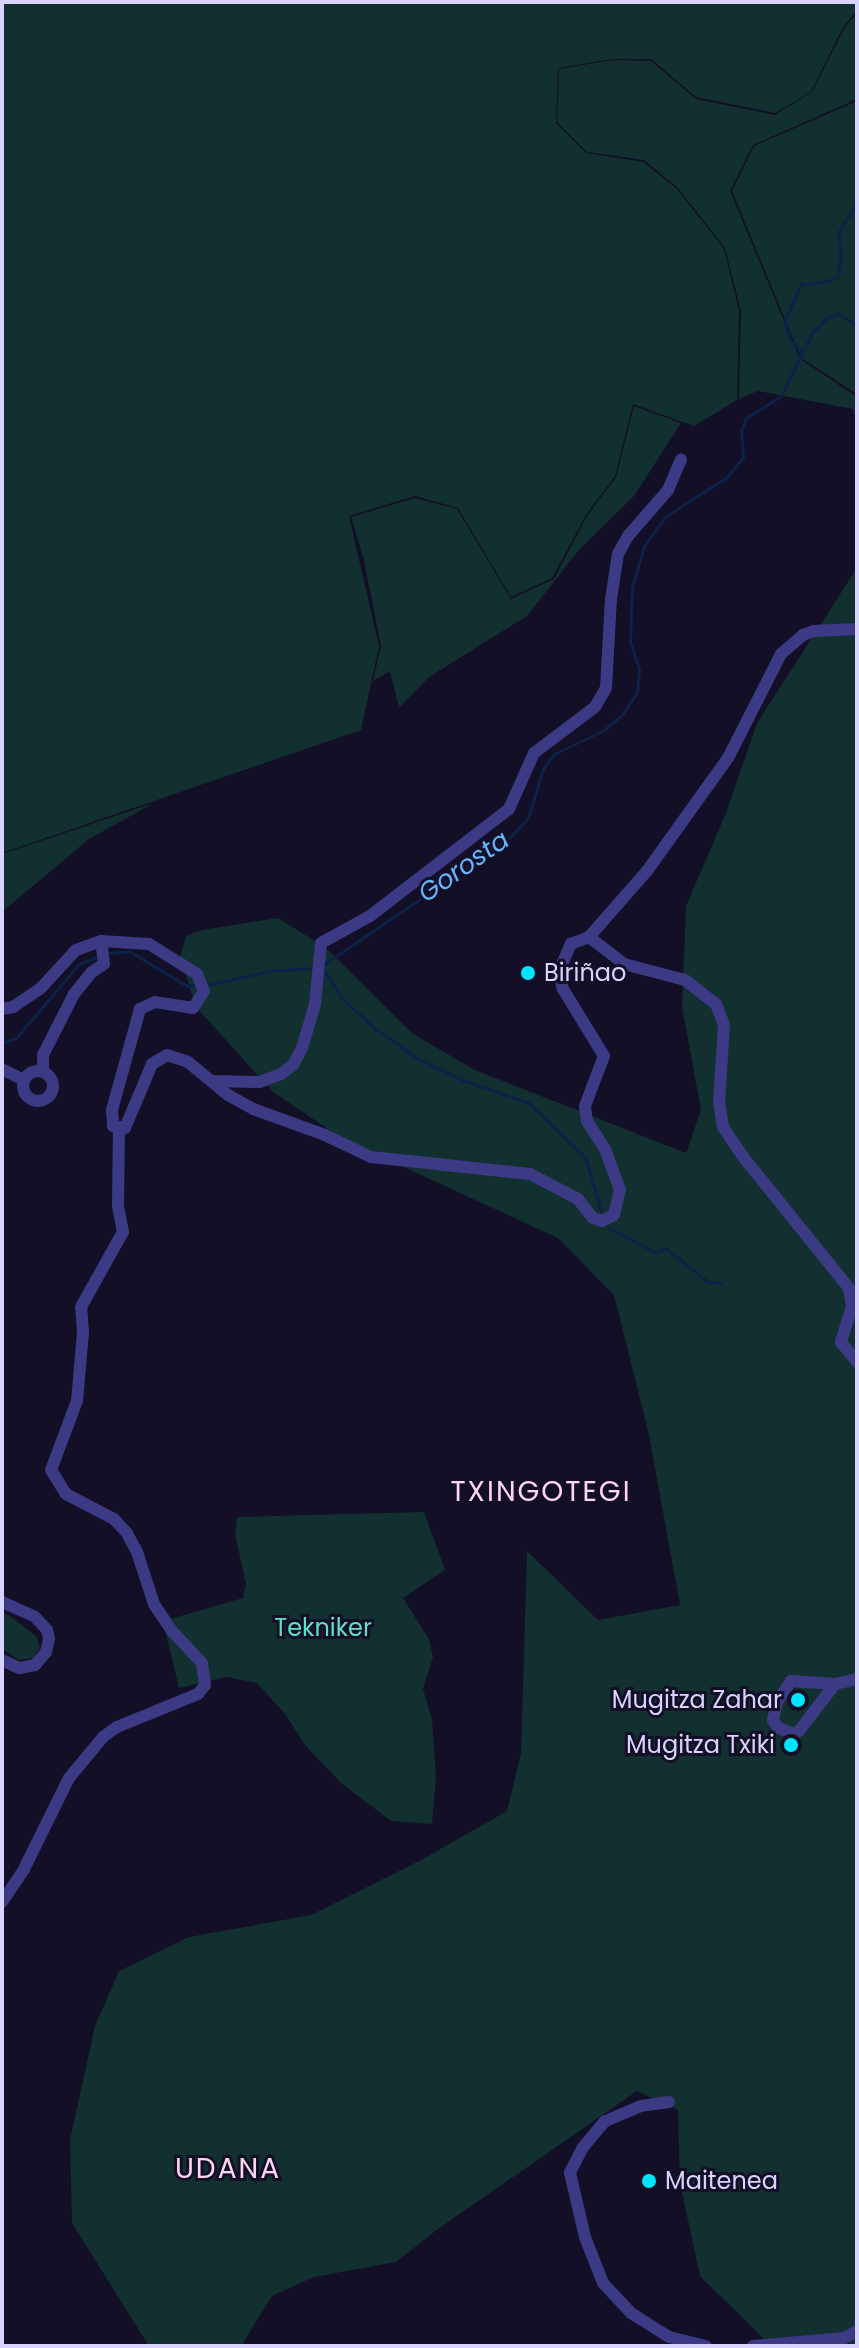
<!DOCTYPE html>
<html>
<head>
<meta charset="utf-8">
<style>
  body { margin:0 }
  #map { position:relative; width:859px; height:2348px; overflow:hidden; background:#130f26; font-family:Poppins,sans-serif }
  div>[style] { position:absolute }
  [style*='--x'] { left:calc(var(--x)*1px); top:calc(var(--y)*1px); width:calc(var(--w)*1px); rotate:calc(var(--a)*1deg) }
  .green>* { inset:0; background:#12302f }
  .stream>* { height:3px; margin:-1.5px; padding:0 1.5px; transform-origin:1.5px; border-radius:1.5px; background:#0c2248 }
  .minor>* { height:12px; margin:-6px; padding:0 6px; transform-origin:6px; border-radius:6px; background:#3d3a85 }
  .minor>.ring { margin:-6px; padding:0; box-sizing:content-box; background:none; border:12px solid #3d3a85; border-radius:50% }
  .dots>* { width:22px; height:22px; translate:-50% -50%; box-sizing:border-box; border:4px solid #130f26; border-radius:50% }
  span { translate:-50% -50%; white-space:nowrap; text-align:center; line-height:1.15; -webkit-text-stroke:6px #130f26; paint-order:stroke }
  .poi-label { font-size:24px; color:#d9d4ff }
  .left { translate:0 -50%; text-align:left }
  .right { translate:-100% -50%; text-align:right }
  .park-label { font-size:24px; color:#5fe0c0 }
  .water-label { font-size:26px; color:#62b6ff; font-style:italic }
  .quarter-label { font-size:28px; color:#ffd6f0; letter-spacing:2px }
  .frame { position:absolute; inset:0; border:4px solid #d9d4ff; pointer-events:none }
</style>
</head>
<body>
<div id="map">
  <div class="green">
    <i style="clip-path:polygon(2px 2px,857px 2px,857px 10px,843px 27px,811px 92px,775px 113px,696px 97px,651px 59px,613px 59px,558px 68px,556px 123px,586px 153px,643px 162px,677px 189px,724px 249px,739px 310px,737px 400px,694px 426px,633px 404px,615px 476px,586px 515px,552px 578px,511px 597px,458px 508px,415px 496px,349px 516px,379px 646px,361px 730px,2px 853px)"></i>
    <i style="clip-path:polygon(857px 13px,857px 99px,753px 145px,730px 191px,800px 359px,857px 397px,857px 425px,853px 409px,758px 391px,739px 399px,741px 311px,725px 248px,678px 188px,644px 160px,587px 152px,557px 122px,559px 69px,613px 60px,651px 61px,696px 99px,775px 115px,812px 92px,845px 27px)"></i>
    <i style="clip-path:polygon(857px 101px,857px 394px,801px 358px,732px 191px,754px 146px)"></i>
    <i style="clip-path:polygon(634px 406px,681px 423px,634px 496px,578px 551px,527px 616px,429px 677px,399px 708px,390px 671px,373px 681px,381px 646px,364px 560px,351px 517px,415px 498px,457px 509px,511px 599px,554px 579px,587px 516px,616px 477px)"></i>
    <i style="clip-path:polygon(857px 568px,857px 2346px,777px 2346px,765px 2340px,700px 2276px,680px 2183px,678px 2110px,637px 2091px,438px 2229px,396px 2262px,314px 2277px,272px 2296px,241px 2346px,149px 2346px,72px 2223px,70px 2140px,95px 2026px,119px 1971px,189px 1937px,311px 1915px,421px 1860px,507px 1811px,521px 1754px,527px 1551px,598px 1620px,680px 1605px,649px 1435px,614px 1295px,558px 1238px,343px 1139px,273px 1092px,196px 1007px,180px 957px,186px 936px,202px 930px,278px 918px,326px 948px,413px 1034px,475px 1070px,686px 1153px,701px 1110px,682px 1007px,686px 906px,726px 813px,757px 723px)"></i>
    <i style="clip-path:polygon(154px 803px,89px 839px,2px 912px,2px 854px)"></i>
    <i style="clip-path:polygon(424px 1512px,445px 1570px,403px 1598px,429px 1639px,433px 1657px,423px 1689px,432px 1719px,436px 1777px,432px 1824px,391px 1821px,341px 1783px,305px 1745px,285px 1714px,257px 1683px,226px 1677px,179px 1688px,163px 1621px,243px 1598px,246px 1584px,235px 1534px,237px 1517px)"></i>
    <i style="clip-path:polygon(2px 1613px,9px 1615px,36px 1636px,40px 1648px,33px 1658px,19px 1660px,2px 1649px)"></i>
  </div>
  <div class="stream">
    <i style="--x:803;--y:353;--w:18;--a:-135"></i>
    <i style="--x:790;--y:340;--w:19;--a:-108"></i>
    <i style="--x:784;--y:322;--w:42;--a:-65.9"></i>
    <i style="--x:801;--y:284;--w:19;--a:-3"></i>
    <i style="--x:820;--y:283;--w:18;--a:-19"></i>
    <i style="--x:837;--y:277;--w:20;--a:-79"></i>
    <i style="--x:841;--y:257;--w:24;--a:-97"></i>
    <i style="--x:838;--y:233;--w:36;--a:-58"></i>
    <i style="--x:108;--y:953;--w:21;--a:-5"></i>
    <i style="--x:129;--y:951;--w:68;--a:31.1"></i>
    <i style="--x:187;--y:986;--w:12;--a:-5"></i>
    <i style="--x:206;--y:985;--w:65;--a:-12.5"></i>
    <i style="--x:269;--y:971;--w:43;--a:-4"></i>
    <i style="--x:2;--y:1043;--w:15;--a:-20"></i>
    <i style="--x:16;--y:1038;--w:97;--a:-49.6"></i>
    <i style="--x:79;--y:964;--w:24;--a:-22"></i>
    <i style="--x:601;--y:1211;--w:56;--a:-106.5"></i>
    <i style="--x:585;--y:1157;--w:78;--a:-136"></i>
    <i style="--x:529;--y:1103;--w:73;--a:-160.8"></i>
    <i style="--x:460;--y:1079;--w:48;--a:-154"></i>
    <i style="--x:417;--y:1058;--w:55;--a:-144.6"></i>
    <i style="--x:372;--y:1026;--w:42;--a:-136.9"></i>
    <i style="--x:341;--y:997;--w:36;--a:-122"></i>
    <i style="--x:322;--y:966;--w:229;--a:-34.5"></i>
    <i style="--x:511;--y:836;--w:25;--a:-47"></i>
    <i style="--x:528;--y:818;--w:51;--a:-73"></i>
    <i style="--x:543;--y:769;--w:19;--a:-54"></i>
    <i style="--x:554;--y:754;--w:55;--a:-25.6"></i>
    <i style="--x:604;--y:730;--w:23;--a:-40"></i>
    <i style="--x:622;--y:715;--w:27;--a:-57"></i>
    <i style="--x:637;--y:692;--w:23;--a:-85"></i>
    <i style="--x:639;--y:669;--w:29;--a:-108"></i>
    <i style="--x:630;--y:641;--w:54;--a:-87.9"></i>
    <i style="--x:632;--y:587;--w:43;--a:-73.7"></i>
    <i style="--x:644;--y:546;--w:37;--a:-54"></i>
    <i style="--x:666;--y:516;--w:72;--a:-32.6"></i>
    <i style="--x:727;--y:477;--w:26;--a:-51"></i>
    <i style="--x:743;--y:457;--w:26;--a:-94"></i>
    <i style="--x:741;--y:431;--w:14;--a:-69"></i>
    <i style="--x:746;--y:418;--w:41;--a:-32.2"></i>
    <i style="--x:781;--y:396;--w:70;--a:-63.8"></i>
    <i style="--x:812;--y:333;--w:22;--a:-47"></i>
    <i style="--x:827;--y:317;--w:12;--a:-14"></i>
    <i style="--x:839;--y:314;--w:22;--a:34"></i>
    <i style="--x:609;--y:1228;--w:52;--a:27.6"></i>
    <i style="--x:655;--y:1252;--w:12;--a:-14"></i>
    <i style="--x:667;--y:1249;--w:53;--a:38.8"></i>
    <i style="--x:708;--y:1282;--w:13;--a:4"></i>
  </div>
  <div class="minor">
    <i style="--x:589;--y:937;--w:88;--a:-48.7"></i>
    <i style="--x:647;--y:871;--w:139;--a:-54.4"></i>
    <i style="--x:728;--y:758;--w:117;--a:-63"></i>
    <i style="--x:781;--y:654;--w:29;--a:-41"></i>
    <i style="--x:803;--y:635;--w:12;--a:-20"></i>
    <i style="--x:814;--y:631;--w:43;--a:-2.7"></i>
    <i style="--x:2;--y:1009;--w:11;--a:-10"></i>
    <i style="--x:13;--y:1007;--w:32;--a:-34"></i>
    <i style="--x:40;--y:989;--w:53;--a:-47.3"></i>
    <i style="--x:76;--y:950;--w:27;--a:-20"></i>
    <i style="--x:2;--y:1069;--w:25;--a:27"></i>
    <i class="ring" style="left:23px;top:1071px;width:18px;height:18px"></i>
    <i style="--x:43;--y:1071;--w:16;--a:-90"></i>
    <i style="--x:43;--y:1055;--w:68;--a:-63.1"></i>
    <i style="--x:74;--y:994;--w:28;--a:-51"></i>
    <i style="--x:92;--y:972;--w:14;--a:-34"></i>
    <i style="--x:104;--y:964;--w:23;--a:-97"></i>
    <i style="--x:101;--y:941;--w:48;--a:3.6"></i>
    <i style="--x:149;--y:944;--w:57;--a:32"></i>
    <i style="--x:197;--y:974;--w:18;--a:68"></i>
    <i style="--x:204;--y:991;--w:20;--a:123"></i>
    <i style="--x:193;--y:1008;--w:38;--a:-171"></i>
    <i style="--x:155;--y:1002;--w:17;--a:155"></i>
    <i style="--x:140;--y:1009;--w:105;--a:105.5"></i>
    <i style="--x:112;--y:1110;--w:16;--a:86"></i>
    <i style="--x:113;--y:1126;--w:12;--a:9"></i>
    <i style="--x:125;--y:1128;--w:69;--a:-67.1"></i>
    <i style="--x:152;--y:1064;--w:17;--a:-31"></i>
    <i style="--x:167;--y:1055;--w:22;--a:18"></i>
    <i style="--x:188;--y:1062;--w:52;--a:39.5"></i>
    <i style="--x:228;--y:1095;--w:29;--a:29"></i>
    <i style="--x:253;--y:1109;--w:77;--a:19.9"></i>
    <i style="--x:325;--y:1135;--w:51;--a:25.6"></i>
    <i style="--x:371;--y:1157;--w:160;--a:6.1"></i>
    <i style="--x:530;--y:1174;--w:54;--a:27.5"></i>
    <i style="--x:578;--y:1199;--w:24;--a:52"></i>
    <i style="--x:593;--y:1218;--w:9;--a:18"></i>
    <i style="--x:602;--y:1221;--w:13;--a:-27"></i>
    <i style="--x:614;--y:1215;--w:26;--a:-77"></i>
    <i style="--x:620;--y:1190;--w:44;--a:-110.1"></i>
    <i style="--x:605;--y:1149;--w:33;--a:-123"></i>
    <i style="--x:587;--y:1121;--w:15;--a:-98"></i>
    <i style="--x:585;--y:1106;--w:53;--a:-69.2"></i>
    <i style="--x:604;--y:1056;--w:79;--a:-121.5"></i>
    <i style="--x:563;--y:989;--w:16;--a:-108"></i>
    <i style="--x:558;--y:974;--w:33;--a:-67"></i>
    <i style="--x:571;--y:944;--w:19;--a:-21"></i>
    <i style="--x:589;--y:937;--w:44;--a:37.6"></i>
    <i style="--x:624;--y:964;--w:63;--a:14.7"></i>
    <i style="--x:685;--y:980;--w:39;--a:38"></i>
    <i style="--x:716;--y:1004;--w:22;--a:69"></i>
    <i style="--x:724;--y:1025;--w:77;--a:93.7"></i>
    <i style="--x:719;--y:1102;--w:25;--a:81"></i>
    <i style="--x:723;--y:1127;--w:37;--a:56"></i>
    <i style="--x:744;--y:1158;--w:167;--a:51.1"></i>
    <i style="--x:849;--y:1288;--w:18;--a:81"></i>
    <i style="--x:852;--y:1306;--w:38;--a:107"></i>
    <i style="--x:841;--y:1342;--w:26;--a:51"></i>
    <i style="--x:213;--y:1081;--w:47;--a:1.2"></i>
    <i style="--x:260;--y:1082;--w:22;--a:-21"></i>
    <i style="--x:281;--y:1074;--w:15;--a:-37"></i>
    <i style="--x:293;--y:1065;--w:19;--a:-62"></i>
    <i style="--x:302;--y:1048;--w:46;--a:-73.5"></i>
    <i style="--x:315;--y:1004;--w:61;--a:-84.4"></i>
    <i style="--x:321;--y:943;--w:56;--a:-28.9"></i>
    <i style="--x:370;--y:916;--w:175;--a:-37.6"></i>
    <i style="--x:509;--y:809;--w:61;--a:-65.9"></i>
    <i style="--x:534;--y:753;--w:76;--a:-37"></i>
    <i style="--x:595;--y:707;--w:22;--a:-60"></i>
    <i style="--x:606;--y:688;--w:89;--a:-86.8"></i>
    <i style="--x:611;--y:599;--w:46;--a:-81.2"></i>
    <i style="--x:618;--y:554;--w:21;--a:-61"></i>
    <i style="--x:628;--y:536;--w:61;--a:-49"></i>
    <i style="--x:668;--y:490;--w:33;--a:-67"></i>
    <i style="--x:2;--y:1602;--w:36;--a:24"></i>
    <i style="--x:35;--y:1617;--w:18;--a:47"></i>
    <i style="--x:47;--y:1630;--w:9;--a:77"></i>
    <i style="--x:49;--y:1639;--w:13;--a:103"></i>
    <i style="--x:46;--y:1652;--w:17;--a:130"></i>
    <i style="--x:35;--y:1665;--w:16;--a:169"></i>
    <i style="--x:19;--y:1668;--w:19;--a:-155"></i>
    <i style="--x:835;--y:1684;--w:59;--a:127.5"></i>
    <i style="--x:799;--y:1731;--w:6;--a:149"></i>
    <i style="--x:794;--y:1734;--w:17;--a:-159"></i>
    <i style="--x:778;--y:1728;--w:9;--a:-122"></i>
    <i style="--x:773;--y:1720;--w:18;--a:-77"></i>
    <i style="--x:777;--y:1702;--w:25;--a:-56"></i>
    <i style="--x:791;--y:1681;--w:44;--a:3.9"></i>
    <i style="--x:835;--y:1684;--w:23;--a:-13"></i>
    <i style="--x:2;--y:1902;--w:40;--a:-56"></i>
    <i style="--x:24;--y:1869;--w:102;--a:-63.7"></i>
    <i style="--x:69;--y:1778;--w:53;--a:-50.3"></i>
    <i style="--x:103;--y:1737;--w:17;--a:-36"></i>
    <i style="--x:117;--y:1727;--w:87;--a:-22.2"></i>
    <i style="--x:198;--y:1694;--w:11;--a:-52"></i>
    <i style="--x:205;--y:1685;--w:22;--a:-98"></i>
    <i style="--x:202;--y:1663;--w:44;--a:-133.2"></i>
    <i style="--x:172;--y:1631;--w:32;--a:-124"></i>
    <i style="--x:154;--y:1604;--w:55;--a:-108.1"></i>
    <i style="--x:137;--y:1552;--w:21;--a:-118"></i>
    <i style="--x:127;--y:1533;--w:19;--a:-133"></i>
    <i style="--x:114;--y:1519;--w:54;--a:-152.5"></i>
    <i style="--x:66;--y:1494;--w:28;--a:-122"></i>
    <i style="--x:51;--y:1470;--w:74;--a:-69.4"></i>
    <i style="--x:77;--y:1401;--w:68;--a:-85"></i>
    <i style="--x:83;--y:1333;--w:26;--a:-94"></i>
    <i style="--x:81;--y:1307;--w:86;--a:-60.8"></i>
    <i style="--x:123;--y:1232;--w:26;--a:-101"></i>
    <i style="--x:118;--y:1206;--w:77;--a:-89.3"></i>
    <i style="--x:669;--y:2102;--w:28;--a:172"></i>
    <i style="--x:641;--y:2106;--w:39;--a:157"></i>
    <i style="--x:605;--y:2121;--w:34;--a:130"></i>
    <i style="--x:583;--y:2147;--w:29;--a:117"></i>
    <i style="--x:570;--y:2173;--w:66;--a:76.8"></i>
    <i style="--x:585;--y:2237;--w:49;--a:68.6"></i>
    <i style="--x:603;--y:2283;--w:41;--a:47"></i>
    <i style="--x:631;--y:2313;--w:45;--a:32.3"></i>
    <i style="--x:669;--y:2337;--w:38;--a:14"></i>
    <i style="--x:753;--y:2346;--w:91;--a:-5"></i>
    <i style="--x:844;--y:2338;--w:15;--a:-28"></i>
  </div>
  <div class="dots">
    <i style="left:528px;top:973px;background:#00e5ff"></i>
    <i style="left:798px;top:1700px;background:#00e5ff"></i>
    <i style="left:791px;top:1745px;background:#00e5ff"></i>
    <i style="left:649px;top:2181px;background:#00e5ff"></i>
  </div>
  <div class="poi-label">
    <span class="left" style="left:544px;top:973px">Biriñao</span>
    <span class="right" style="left:782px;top:1700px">Mugitza Zahar</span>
    <span class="right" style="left:775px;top:1745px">Mugitza Txiki</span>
    <span class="left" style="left:665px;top:2181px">Maitenea</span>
  </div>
  <div class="park-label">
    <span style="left:323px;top:1628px">Tekniker</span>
  </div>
  <div class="water-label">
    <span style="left:464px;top:867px;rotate:-35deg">Gorosta</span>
  </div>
  <div class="quarter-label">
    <span style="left:541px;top:1492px">TXINGOTEGI</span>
    <span style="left:228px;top:2169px">UDANA</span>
  </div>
  <div class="frame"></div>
</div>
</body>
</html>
